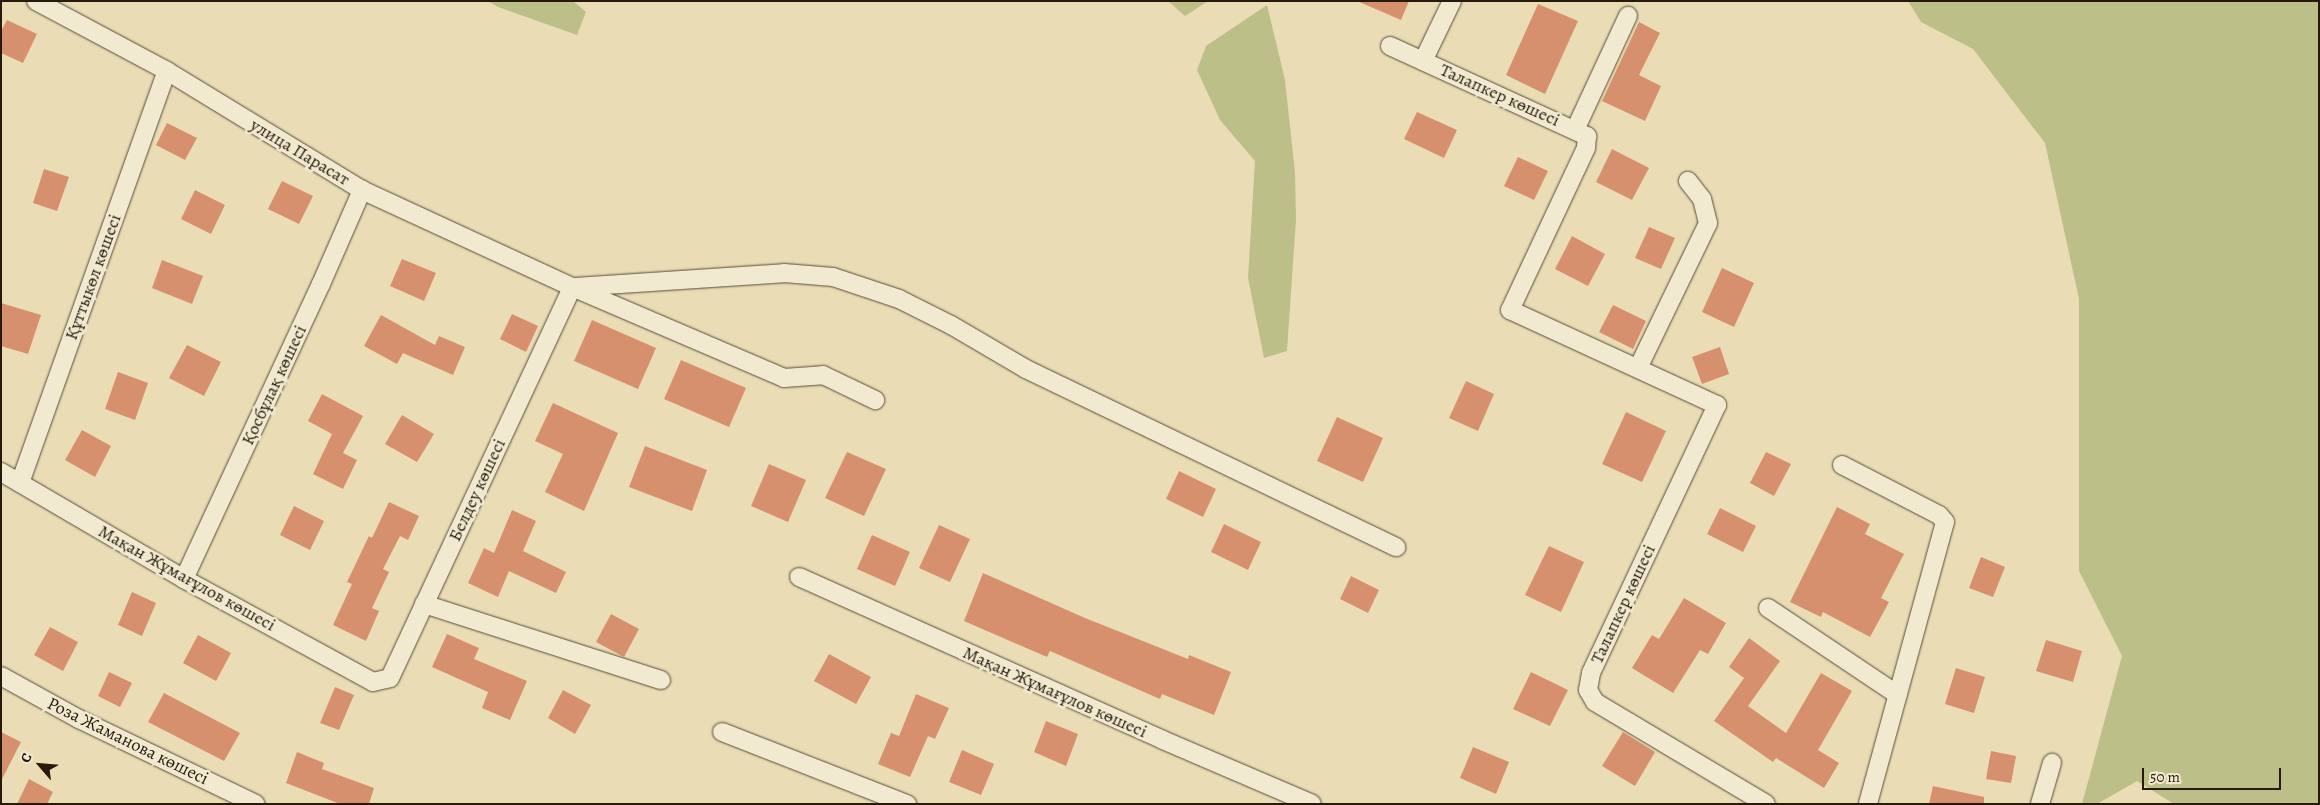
<!DOCTYPE html>
<html>
<head>
<meta charset="utf-8">
<style>
  body { margin:0 }
  #map { position:relative; width:2320px; height:805px; overflow:hidden; background:#eaddb6; font-family:Alegreya,serif }
  div>[style] { position:absolute }
  [style*='--x'] { left:calc(var(--x)*1px); top:calc(var(--y)*1px); width:calc(var(--w)*1px); rotate:calc(var(--a)*1deg) }
  .green>* { inset:0; background:#bdbf89 }
  .building>* { inset:0; background:#d7906d }
  .roads { filter:drop-shadow(0 0 1px #584b37) drop-shadow(0 0 1px #584b37) }
  .street>* { height:18px; margin:-9px; padding:0 9px; transform-origin:9px; border-radius:9px; background:#f1e9d0 }
  span { translate:-50% -50%; white-space:nowrap; text-align:center; line-height:1.15; -webkit-text-stroke:5px #f1e9d0; paint-order:stroke }
  .street-label { font-size:18px; color:#271a0d }
  .frame { position:absolute; inset:0; border:2px solid #271a0d; pointer-events:none }
  .north { position:absolute; left:15px; top:740px; width:50px; height:50px; -webkit-text-stroke:4px #f1e9d0; paint-order:stroke; rotate:297deg; font-size:14px; font-weight:700; line-height:20px; text-align:center; color:#271a0d }
  .north::after { content:''; display:block; margin:auto; width:18px; height:22px; background:#271a0d; clip-path:polygon(50% 0,100% 100%,50% 72%,0 100%) }
  .scale { position:absolute; left:2142px; top:768px; width:139px; height:22px; box-sizing:border-box; border:2px solid #271a0d; border-top:0; padding-left:6px; font-size:15px; line-height:18px; white-space:nowrap; color:#271a0d; -webkit-text-stroke:4px #f1e9d0; paint-order:stroke }
</style>
</head>
<body>
<div id="map">
  <div class="green">
    <i style="clip-path:polygon(488px 1px,573px 1px,586px 12px,577px 35px,498px 7px)"></i>
    <i style="clip-path:polygon(1168px 1px,1208px 1px,1185px 16px)"></i>
    <i style="clip-path:polygon(1908px 1px,2319px 1px,2319px 804px,2174px 804px,2137px 781px,2097px 804px,2082px 804px,2122px 656px,2079px 571px,2079px 299px,2045px 143px,1973px 49px,1921px 22px)"></i>
    <i style="clip-path:polygon(1267px 5px,1285px 80px,1295px 172px,1296px 220px,1287px 351px,1264px 358px,1248px 278px,1255px 161px,1220px 120px,1197px 70px,1206px 46px)"></i>
  </div>
  <div class="building">
    <i style="clip-path:polygon(1357px 1px,1409px 1px,1401px 20px)"></i>
    <i style="clip-path:polygon(1538px 4px,1578px 21px,1545px 94px,1506px 75px)"></i>
    <i style="clip-path:polygon(7px 20px,37px 34px,23px 63px,1px 53px,1px 31px)"></i>
    <i style="clip-path:polygon(1639px 22px,1660px 33px,1639px 75px,1661px 86px,1645px 121px,1602px 101px)"></i>
    <i style="clip-path:polygon(1417px 112px,1457px 130px,1444px 158px,1404px 139px)"></i>
    <i style="clip-path:polygon(167px 123px,197px 138px,185px 160px,156px 145px)"></i>
    <i style="clip-path:polygon(1612px 149px,1649px 168px,1632px 200px,1596px 182px)"></i>
    <i style="clip-path:polygon(1518px 157px,1548px 171px,1534px 200px,1504px 186px)"></i>
    <i style="clip-path:polygon(44px 169px,69px 177px,57px 211px,33px 203px)"></i>
    <i style="clip-path:polygon(282px 181px,313px 196px,299px 224px,268px 209px)"></i>
    <i style="clip-path:polygon(195px 190px,225px 205px,211px 234px,181px 219px)"></i>
    <i style="clip-path:polygon(1649px 227px,1675px 238px,1661px 269px,1635px 258px)"></i>
    <i style="clip-path:polygon(1572px 236px,1605px 254px,1588px 286px,1555px 269px)"></i>
    <i style="clip-path:polygon(402px 259px,436px 273px,424px 301px,390px 286px)"></i>
    <i style="clip-path:polygon(162px 260px,203px 276px,192px 304px,152px 288px)"></i>
    <i style="clip-path:polygon(1722px 268px,1754px 283px,1734px 327px,1702px 312px)"></i>
    <i style="clip-path:polygon(1px 303px,41px 315px,28px 354px,1px 346px)"></i>
    <i style="clip-path:polygon(1613px 305px,1646px 321px,1633px 349px,1599px 332px)"></i>
    <i style="clip-path:polygon(512px 314px,538px 326px,526px 352px,500px 339px)"></i>
    <i style="clip-path:polygon(381px 315px,435px 345px,439px 336px,465px 347px,453px 375px,403px 353px,397px 364px,364px 346px)"></i>
    <i style="clip-path:polygon(592px 320px,656px 348px,638px 389px,574px 361px)"></i>
    <i style="clip-path:polygon(187px 345px,221px 362px,204px 396px,169px 378px)"></i>
    <i style="clip-path:polygon(1720px 347px,1729px 374px,1702px 384px,1692px 357px)"></i>
    <i style="clip-path:polygon(681px 360px,746px 388px,729px 427px,664px 399px)"></i>
    <i style="clip-path:polygon(118px 372px,148px 383px,135px 420px,105px 409px)"></i>
    <i style="clip-path:polygon(1466px 381px,1494px 394px,1478px 431px,1449px 418px)"></i>
    <i style="clip-path:polygon(322px 394px,363px 416px,343px 453px,357px 460px,343px 489px,313px 474px,332px 434px,308px 421px)"></i>
    <i style="clip-path:polygon(553px 403px,618px 433px,584px 511px,545px 492px,563px 454px,535px 441px)"></i>
    <i style="clip-path:polygon(1626px 412px,1666px 431px,1642px 482px,1602px 464px)"></i>
    <i style="clip-path:polygon(402px 415px,434px 434px,417px 462px,385px 444px)"></i>
    <i style="clip-path:polygon(1337px 417px,1383px 438px,1363px 482px,1317px 461px)"></i>
    <i style="clip-path:polygon(82px 430px,111px 446px,95px 477px,65px 460px)"></i>
    <i style="clip-path:polygon(645px 446px,707px 470px,692px 511px,629px 487px)"></i>
    <i style="clip-path:polygon(847px 452px,886px 469px,864px 516px,825px 498px)"></i>
    <i style="clip-path:polygon(1766px 452px,1791px 464px,1774px 496px,1750px 483px)"></i>
    <i style="clip-path:polygon(769px 464px,806px 480px,788px 522px,751px 506px)"></i>
    <i style="clip-path:polygon(1179px 471px,1216px 489px,1203px 517px,1166px 499px)"></i>
    <i style="clip-path:polygon(389px 502px,419px 516px,408px 540px,400px 536px,383px 569px,389px 572px,372px 608px,379px 611px,366px 641px,333px 625px,352px 584px,347px 582px,369px 536px,372px 538px)"></i>
    <i style="clip-path:polygon(294px 506px,324px 521px,310px 550px,280px 535px)"></i>
    <i style="clip-path:polygon(1837px 507px,1870px 524px,1865px 534px,1904px 554px,1881px 598px,1889px 602px,1870px 637px,1823px 612px,1821px 617px,1790px 602px)"></i>
    <i style="clip-path:polygon(1720px 508px,1756px 526px,1743px 552px,1707px 534px)"></i>
    <i style="clip-path:polygon(512px 510px,536px 521px,523px 551px,566px 572px,556px 593px,509px 571px,498px 597px,468px 583px,484px 548px,494px 553px)"></i>
    <i style="clip-path:polygon(1224px 524px,1261px 542px,1248px 570px,1211px 552px)"></i>
    <i style="clip-path:polygon(939px 525px,970px 539px,950px 582px,919px 568px)"></i>
    <i style="clip-path:polygon(872px 535px,910px 552px,895px 586px,857px 569px)"></i>
    <i style="clip-path:polygon(1549px 546px,1584px 562px,1561px 612px,1525px 595px)"></i>
    <i style="clip-path:polygon(1981px 557px,2005px 567px,1993px 597px,1969px 588px)"></i>
    <i style="clip-path:polygon(983px 573px,1085px 618px,1188px 659px,1189px 655px,1231px 672px,1214px 715px,1162px 694px,1160px 699px,1050px 651px,1047px 657px,964px 621px)"></i>
    <i style="clip-path:polygon(1351px 576px,1379px 590px,1368px 613px,1340px 599px)"></i>
    <i style="clip-path:polygon(132px 592px,156px 603px,142px 636px,118px 625px)"></i>
    <i style="clip-path:polygon(1684px 598px,1726px 623px,1708px 654px,1700px 650px,1673px 693px,1632px 668px,1652px 635px,1659px 639px)"></i>
    <i style="clip-path:polygon(611px 614px,639px 629px,624px 657px,596px 642px)"></i>
    <i style="clip-path:polygon(50px 627px,78px 642px,63px 671px,34px 655px)"></i>
    <i style="clip-path:polygon(447px 634px,479px 648px,474px 659px,527px 681px,510px 720px,482px 708px,488px 692px,432px 667px)"></i>
    <i style="clip-path:polygon(198px 635px,231px 653px,216px 681px,183px 663px)"></i>
    <i style="clip-path:polygon(1749px 638px,1780px 661px,1748px 706px,1786px 733px,1821px 673px,1852px 691px,1818px 750px,1839px 763px,1824px 788px,1776px 758px,1773px 762px,1714px 721px,1744px 678px,1729px 667px)"></i>
    <i style="clip-path:polygon(2046px 640px,2082px 651px,2073px 682px,2036px 671px)"></i>
    <i style="clip-path:polygon(829px 654px,871px 677px,856px 704px,814px 681px)"></i>
    <i style="clip-path:polygon(1956px 668px,1985px 677px,1974px 713px,1945px 704px)"></i>
    <i style="clip-path:polygon(109px 672px,132px 683px,120px 707px,98px 696px)"></i>
    <i style="clip-path:polygon(1531px 672px,1568px 690px,1550px 726px,1513px 709px)"></i>
    <i style="clip-path:polygon(335px 687px,354px 695px,339px 730px,320px 723px)"></i>
    <i style="clip-path:polygon(563px 690px,591px 705px,575px 734px,548px 718px)"></i>
    <i style="clip-path:polygon(164px 693px,240px 733px,224px 761px,148px 722px)"></i>
    <i style="clip-path:polygon(916px 694px,949px 708px,935px 739px,928px 736px,910px 777px,878px 764px,891px 733px,899px 736px)"></i>
    <i style="clip-path:polygon(1046px 721px,1078px 734px,1066px 766px,1034px 752px)"></i>
    <i style="clip-path:polygon(1px 732px,21px 742px,1px 781px)"></i>
    <i style="clip-path:polygon(1623px 732px,1655px 752px,1635px 786px,1602px 766px)"></i>
    <i style="clip-path:polygon(1473px 747px,1509px 762px,1496px 794px,1460px 778px)"></i>
    <i style="clip-path:polygon(962px 750px,994px 764px,981px 795px,949px 782px)"></i>
    <i style="clip-path:polygon(1991px 751px,2016px 756px,2011px 783px,1986px 779px)"></i>
    <i style="clip-path:polygon(297px 752px,324px 763px,322px 769px,374px 788px,369px 804px,340px 804px,286px 783px)"></i>
    <i style="clip-path:polygon(29px 779px,53px 792px,47px 804px,17px 804px)"></i>
    <i style="clip-path:polygon(1933px 786px,1984px 797px,1984px 804px,1929px 804px)"></i>
  </div>
  <div class="roads">
    <div class="street">
      <i style="--x:36;--y:1;--w:149;--a:28.1"></i>
      <i style="--x:167;--y:71;--w:228;--a:31.4"></i>
      <i style="--x:362;--y:190;--w:231;--a:24.8"></i>
      <i style="--x:572;--y:287;--w:231;--a:23.2"></i>
      <i style="--x:784;--y:378;--w:39;--a:-4"></i>
      <i style="--x:823;--y:375;--w:58;--a:25.7"></i>
      <i style="--x:1390;--y:46;--w:217;--a:24.6"></i>
      <i style="--x:1587;--y:136;--w:12;--a:95"></i>
      <i style="--x:1586;--y:148;--w:179;--a:115.1"></i>
      <i style="--x:1510;--y:310;--w:228;--a:24.7"></i>
      <i style="--x:1717;--y:405;--w:296;--a:115.2"></i>
      <i style="--x:1591;--y:673;--w:17;--a:100"></i>
      <i style="--x:1588;--y:690;--w:14;--a:60"></i>
      <i style="--x:1595;--y:702;--w:199;--a:30.8"></i>
      <i style="--x:1423;--y:61;--w:67;--a:-64.2"></i>
      <i style="--x:1575;--y:130;--w:126;--a:-65.1"></i>
      <i style="--x:575;--y:287;--w:209;--a:-3.8"></i>
      <i style="--x:784;--y:273;--w:49;--a:4.7"></i>
      <i style="--x:833;--y:277;--w:70;--a:18.4"></i>
      <i style="--x:899;--y:299;--w:58;--a:26.6"></i>
      <i style="--x:951;--y:325;--w:87;--a:30.4"></i>
      <i style="--x:1026;--y:369;--w:411;--a:25.7"></i>
      <i style="--x:1638;--y:368;--w:161;--a:-64.2"></i>
      <i style="--x:1708;--y:223;--w:25;--a:-104"></i>
      <i style="--x:1702;--y:199;--w:23;--a:-128"></i>
      <i style="--x:1842;--y:465;--w:109;--a:27.3"></i>
      <i style="--x:1939;--y:515;--w:9;--a:49"></i>
      <i style="--x:1945;--y:522;--w:292;--a:105.3"></i>
      <i style="--x:1;--y:472;--w:212;--a:30.3"></i>
      <i style="--x:184;--y:579;--w:215;--a:28.6"></i>
      <i style="--x:373;--y:682;--w:17;--a:-13"></i>
      <i style="--x:390;--y:678;--w:431;--a:-65"></i>
      <i style="--x:20;--y:483;--w:437;--a:-70.4"></i>
      <i style="--x:799;--y:577;--w:399;--a:24.1"></i>
      <i style="--x:1163;--y:740;--w:162;--a:23.2"></i>
      <i style="--x:184;--y:579;--w:325;--a:-65.1"></i>
      <i style="--x:321;--y:284;--w:103;--a:-66.4"></i>
      <i style="--x:424;--y:604;--w:249;--a:17.8"></i>
      <i style="--x:1768;--y:608;--w:156;--a:33.8"></i>
      <i style="--x:1;--y:676;--w:89;--a:28.9"></i>
      <i style="--x:79;--y:719;--w:196;--a:25.7"></i>
      <i style="--x:722;--y:732;--w:199;--a:21.3"></i>
      <i style="--x:2040;--y:804;--w:43;--a:-73.7"></i>
    </div>
  </div>
  <div class="street-label">
    <span style="left:1500px;top:95px;rotate:24deg">Талапкер көшесі</span>
    <span style="left:300px;top:152px;rotate:31deg">улица Парасат</span>
    <span style="left:93px;top:277px;rotate:-70deg">Құттыкөл көшесі</span>
    <span style="left:274px;top:385px;rotate:-65deg">Қосбұлақ көшесі</span>
    <span style="left:477px;top:490px;rotate:-65deg">Белдеу көшесі</span>
    <span style="left:187px;top:578px;rotate:29deg">Мақан Жұмағұлов көшесі</span>
    <span style="left:1623px;top:604px;rotate:-65deg">Талапкер көшесі</span>
    <span style="left:1055px;top:692px;rotate:24deg">Мақан Жұмағұлов көшесі</span>
    <span style="left:128px;top:741px;rotate:26deg">Роза Жаманова көшесі</span>
  </div>
  <div class="frame"></div>
  <div class="north">С</div>
  <div class="scale">50 m</div>
</div>
</body>
</html>
